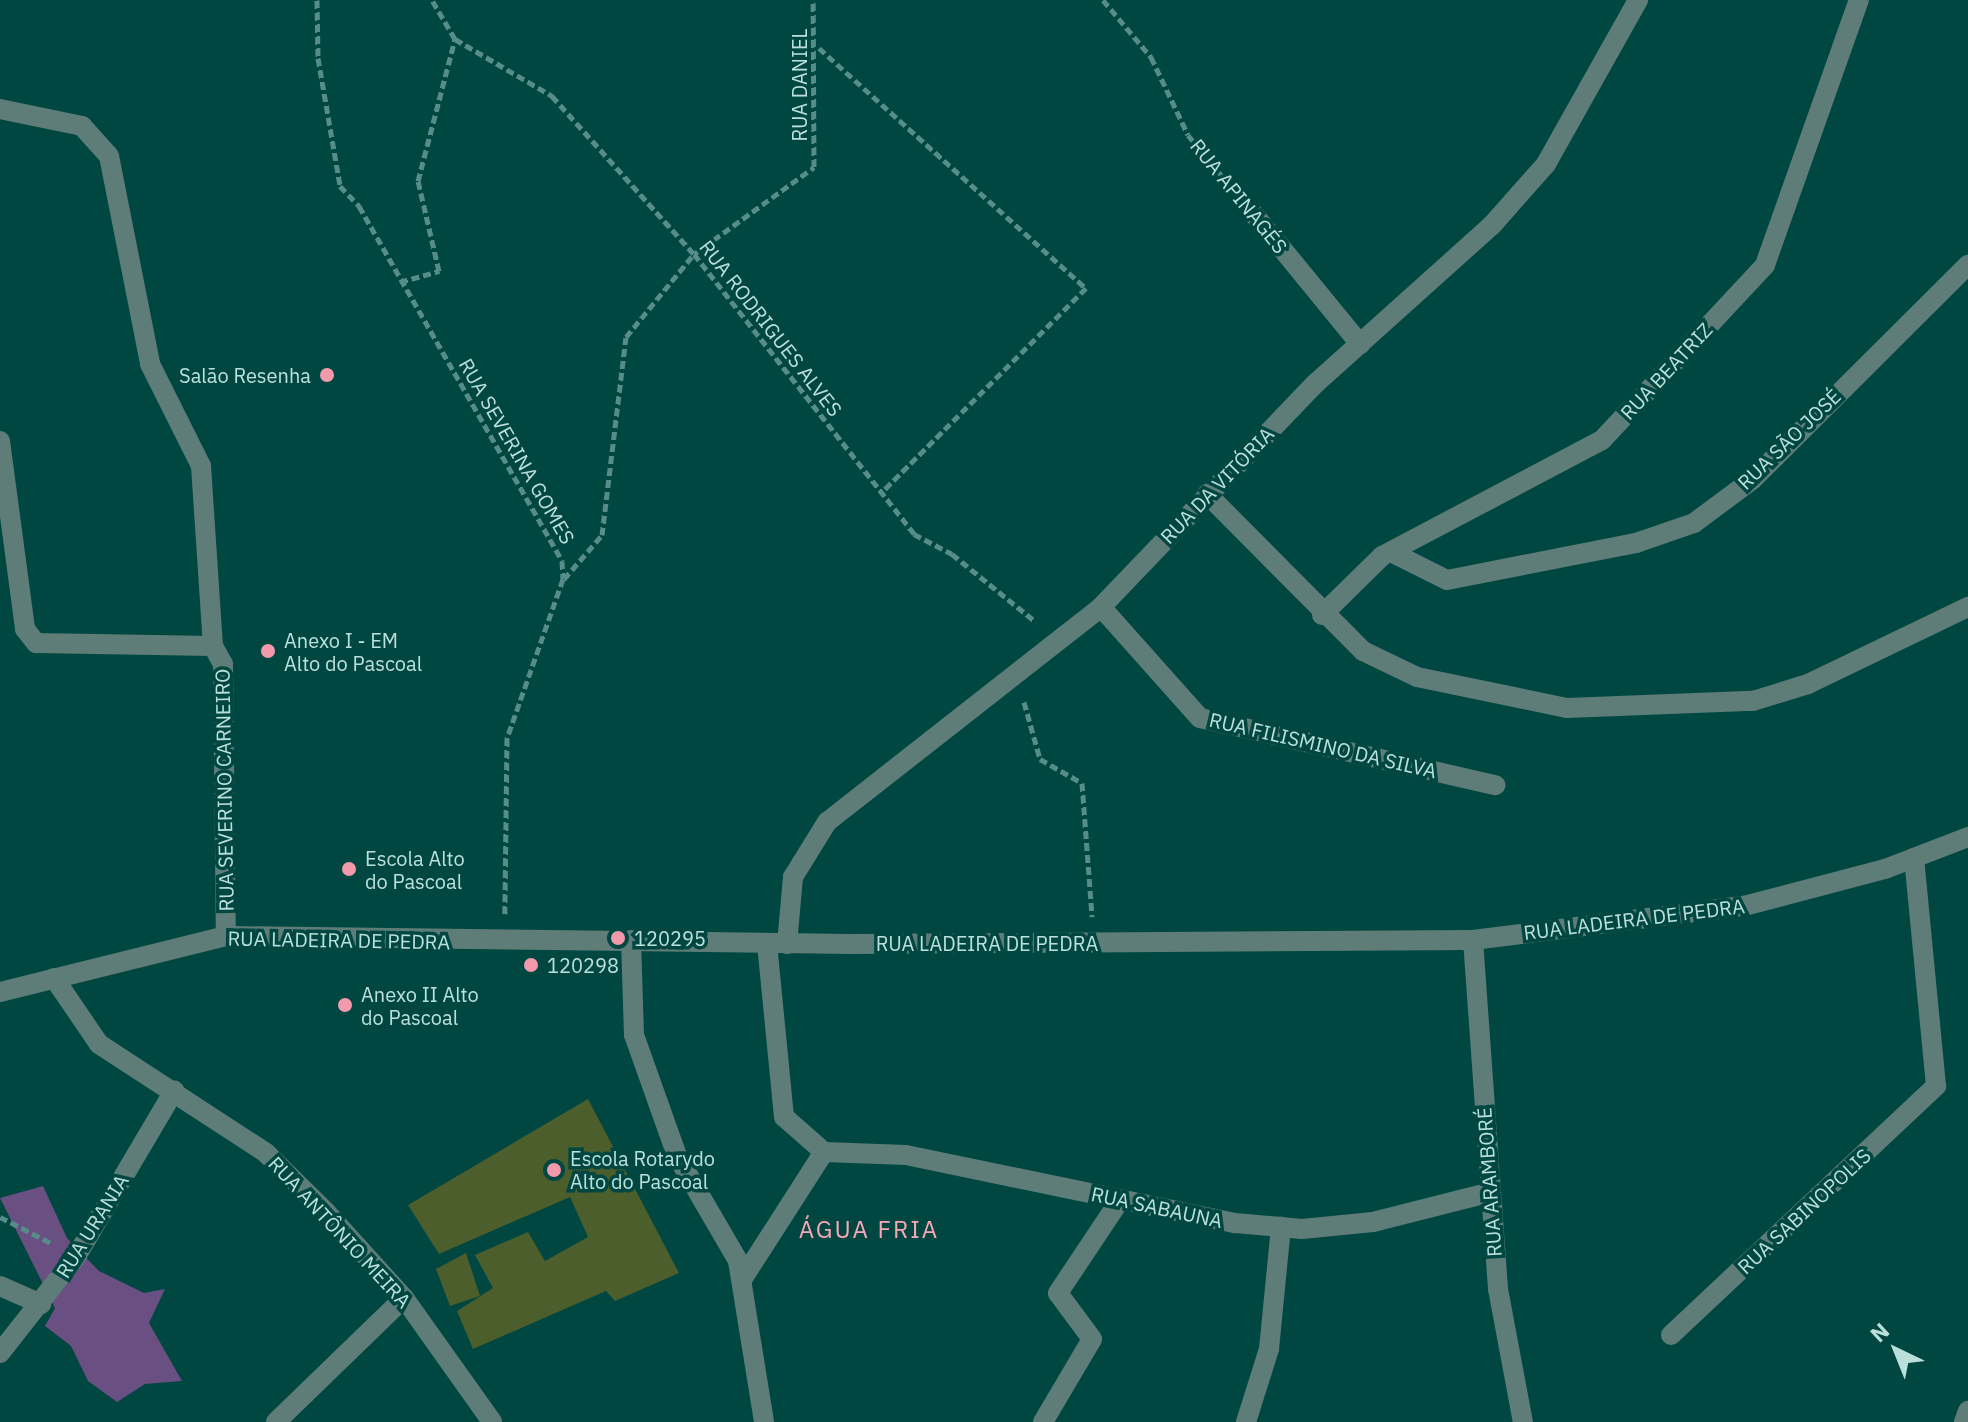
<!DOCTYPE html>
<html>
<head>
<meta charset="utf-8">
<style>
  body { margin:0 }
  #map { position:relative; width:1968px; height:1422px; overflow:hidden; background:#004741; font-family:"IBM Plex Sans",sans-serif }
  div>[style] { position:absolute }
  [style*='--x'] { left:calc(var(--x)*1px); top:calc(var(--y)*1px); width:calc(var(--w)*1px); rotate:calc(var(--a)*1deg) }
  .green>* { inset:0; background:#694f82 }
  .building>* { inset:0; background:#4b5e2b }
  .path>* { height:5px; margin-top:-2.5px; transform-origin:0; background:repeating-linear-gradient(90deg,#568d88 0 8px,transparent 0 12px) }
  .minor>* { height:20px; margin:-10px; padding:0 10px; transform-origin:10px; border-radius:10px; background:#5e7d79 }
  .dots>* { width:22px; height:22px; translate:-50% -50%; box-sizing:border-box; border:4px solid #004741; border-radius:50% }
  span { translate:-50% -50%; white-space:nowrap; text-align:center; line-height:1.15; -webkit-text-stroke:7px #004741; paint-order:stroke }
  .street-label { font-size:20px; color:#bbe0db }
  .poi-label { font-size:20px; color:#bbe0db }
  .right { translate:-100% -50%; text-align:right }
  .left { translate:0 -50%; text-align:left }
  .quarter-label { font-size:24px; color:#faa7b7; letter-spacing:2px }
  .north { position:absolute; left:1856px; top:1310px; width:80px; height:80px; -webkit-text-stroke:6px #004741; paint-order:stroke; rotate:317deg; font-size:22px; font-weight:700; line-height:32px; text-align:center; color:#bbe0db }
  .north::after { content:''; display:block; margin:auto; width:28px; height:36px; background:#bbe0db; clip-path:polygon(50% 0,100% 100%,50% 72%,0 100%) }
</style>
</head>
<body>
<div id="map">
  <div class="green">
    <i style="clip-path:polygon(43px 1186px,67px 1238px,99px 1271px,144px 1293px,165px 1289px,149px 1323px,182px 1381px,145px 1384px,117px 1402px,88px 1381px,71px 1346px,45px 1326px,55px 1308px,0 1198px)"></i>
  </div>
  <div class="building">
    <i style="clip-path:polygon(588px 1099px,679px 1273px,615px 1301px,606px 1291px,473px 1349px,457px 1311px,493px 1288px,475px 1255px,528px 1232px,545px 1261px,588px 1237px,570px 1197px,439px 1254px,408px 1205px)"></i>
    <i style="clip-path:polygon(466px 1253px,480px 1296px,450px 1306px,436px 1269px)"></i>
  </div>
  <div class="path">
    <i style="--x:317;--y:0;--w:58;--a:89"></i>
    <i style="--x:318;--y:58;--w:130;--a:80.2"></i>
    <i style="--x:340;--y:186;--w:28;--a:46"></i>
    <i style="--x:359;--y:206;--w:409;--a:60.2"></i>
    <i style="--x:562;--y:561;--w:18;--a:87"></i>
    <i style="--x:563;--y:579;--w:169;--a:109.4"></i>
    <i style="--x:507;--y:738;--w:176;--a:90.7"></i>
    <i style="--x:1103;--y:0;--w:75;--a:49.9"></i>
    <i style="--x:1151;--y:57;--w:86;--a:64.6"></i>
    <i style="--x:1188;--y:135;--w:75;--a:50.4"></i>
    <i style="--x:455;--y:39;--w:113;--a:30.4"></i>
    <i style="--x:552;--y:96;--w:212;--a:48.1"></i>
    <i style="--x:694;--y:254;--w:356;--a:51.8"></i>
    <i style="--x:914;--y:534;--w:43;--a:27.8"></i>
    <i style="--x:952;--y:554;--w:108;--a:39"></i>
    <i style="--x:819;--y:48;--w:359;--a:42"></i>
    <i style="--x:1086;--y:288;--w:290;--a:135"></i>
    <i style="--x:400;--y:282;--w:41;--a:-15.8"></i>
    <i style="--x:439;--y:271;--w:92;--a:-103.1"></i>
    <i style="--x:418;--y:181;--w:147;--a:-75.4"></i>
    <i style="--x:455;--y:39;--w:45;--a:-120.5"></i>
    <i style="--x:564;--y:579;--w:58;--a:-49.2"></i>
    <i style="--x:602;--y:535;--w:199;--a:-83.1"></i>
    <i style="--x:626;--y:337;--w:107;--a:-50.7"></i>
    <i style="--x:694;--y:254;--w:148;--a:-35.9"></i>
    <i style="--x:814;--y:167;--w:167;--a:-90.3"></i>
    <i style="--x:1024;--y:702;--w:59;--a:74.3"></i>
    <i style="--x:1040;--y:759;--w:48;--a:29.7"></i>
    <i style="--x:1082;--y:783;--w:134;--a:85.7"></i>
    <i style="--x:0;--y:1217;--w:57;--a:27"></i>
  </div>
  <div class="minor">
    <i style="--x:0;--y:109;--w:84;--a:11.7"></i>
    <i style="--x:82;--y:126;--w:40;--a:48"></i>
    <i style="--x:109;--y:156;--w:212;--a:78.8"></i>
    <i style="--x:150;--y:364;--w:114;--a:63.4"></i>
    <i style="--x:201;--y:466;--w:180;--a:86.2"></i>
    <i style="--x:213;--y:646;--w:21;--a:61"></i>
    <i style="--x:223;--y:664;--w:272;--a:89.4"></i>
    <i style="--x:1252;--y:212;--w:171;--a:50.7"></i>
    <i style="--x:0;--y:441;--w:190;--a:82.4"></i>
    <i style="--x:25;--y:629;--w:18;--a:52"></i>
    <i style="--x:36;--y:643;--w:177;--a:1"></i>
    <i style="--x:1207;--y:494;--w:221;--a:45.2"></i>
    <i style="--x:1363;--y:651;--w:60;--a:25.7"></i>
    <i style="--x:1417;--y:677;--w:153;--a:11.7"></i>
    <i style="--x:1567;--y:708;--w:186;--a:-2.2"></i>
    <i style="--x:1753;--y:701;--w:58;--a:-17.2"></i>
    <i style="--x:1808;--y:684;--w:178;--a:-25.7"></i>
    <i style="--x:1393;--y:553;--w:60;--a:26.6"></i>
    <i style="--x:1447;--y:580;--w:193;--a:-11.1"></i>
    <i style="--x:1636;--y:543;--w:61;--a:-19"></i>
    <i style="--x:1694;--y:523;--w:72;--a:-36.6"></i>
    <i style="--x:1752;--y:480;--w:305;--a:-44.9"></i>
    <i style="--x:1101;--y:607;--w:149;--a:48.3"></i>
    <i style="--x:1200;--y:718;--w:303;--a:12.8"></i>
    <i style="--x:1322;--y:615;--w:84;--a:-44.5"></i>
    <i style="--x:1382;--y:556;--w:249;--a:-27.8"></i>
    <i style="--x:1602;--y:440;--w:239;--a:-47"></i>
    <i style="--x:1765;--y:265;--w:281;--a:-70.5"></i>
    <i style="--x:631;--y:940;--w:95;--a:88.2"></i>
    <i style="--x:634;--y:1035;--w:128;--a:70.4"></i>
    <i style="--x:677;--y:1156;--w:121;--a:59.8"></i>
    <i style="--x:738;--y:1261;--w:163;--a:80.8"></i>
    <i style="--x:1473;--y:940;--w:350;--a:85.9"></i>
    <i style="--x:1498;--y:1289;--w:135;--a:79.4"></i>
    <i style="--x:787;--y:944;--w:67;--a:-84.9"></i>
    <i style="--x:793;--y:877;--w:65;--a:-58.3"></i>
    <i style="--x:827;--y:822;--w:348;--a:-38.1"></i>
    <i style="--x:1101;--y:607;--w:310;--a:-46.2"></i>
    <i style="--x:1316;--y:383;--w:238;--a:-41.9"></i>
    <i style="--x:1493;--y:224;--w:80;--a:-48.5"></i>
    <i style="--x:1546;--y:164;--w:188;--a:-60.7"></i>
    <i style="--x:54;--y:978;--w:80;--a:55.7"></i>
    <i style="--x:99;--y:1044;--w:199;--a:33.1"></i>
    <i style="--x:266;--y:1153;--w:84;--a:44.5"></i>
    <i style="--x:326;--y:1212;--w:116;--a:47.8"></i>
    <i style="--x:404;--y:1298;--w:152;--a:54.6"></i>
    <i style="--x:0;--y:992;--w:233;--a:-13.9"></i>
    <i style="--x:226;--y:936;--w:625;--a:0.73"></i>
    <i style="--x:851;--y:944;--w:622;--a:-0.37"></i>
    <i style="--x:1473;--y:940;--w:273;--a:-7.2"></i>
    <i style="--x:1744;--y:906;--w:146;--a:-14.7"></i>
    <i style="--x:1885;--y:869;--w:89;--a:-21.1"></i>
    <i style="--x:824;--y:1152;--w:82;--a:2.1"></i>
    <i style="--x:906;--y:1155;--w:336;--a:11.7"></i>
    <i style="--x:1235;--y:1223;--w:67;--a:5.1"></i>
    <i style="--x:1302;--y:1229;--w:71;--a:-5.6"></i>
    <i style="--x:1373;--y:1222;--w:119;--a:-14.2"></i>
    <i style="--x:743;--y:1278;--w:150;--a:-57.3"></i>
    <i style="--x:824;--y:1152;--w:53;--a:-138.8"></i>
    <i style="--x:784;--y:1117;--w:174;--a:-95.6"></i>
    <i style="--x:0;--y:1286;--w:45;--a:23.7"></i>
    <i style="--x:1671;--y:1335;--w:364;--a:-43.2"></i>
    <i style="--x:1936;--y:1086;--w:229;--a:-95.5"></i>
    <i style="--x:0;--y:1353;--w:125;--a:-51.8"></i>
    <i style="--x:77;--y:1255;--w:191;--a:-59.4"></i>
    <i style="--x:276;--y:1422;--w:178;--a:-44.1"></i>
    <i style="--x:1043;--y:1422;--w:96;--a:-59.4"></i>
    <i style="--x:1092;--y:1339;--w:57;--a:-126.5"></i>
    <i style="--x:1058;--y:1293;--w:112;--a:-56.3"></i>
    <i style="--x:1246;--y:1422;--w:77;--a:-72.5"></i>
    <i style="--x:1269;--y:1349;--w:123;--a:-84.4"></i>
    <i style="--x:1964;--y:1422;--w:12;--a:-70"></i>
  </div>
  <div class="dots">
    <i style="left:327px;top:375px;background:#f29aac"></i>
    <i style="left:268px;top:651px;background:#f29aac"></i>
    <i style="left:349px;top:869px;background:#f29aac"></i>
    <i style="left:618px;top:938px;background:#f29aac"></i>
    <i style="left:531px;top:965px;background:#f29aac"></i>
    <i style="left:345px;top:1005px;background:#f29aac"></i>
    <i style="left:554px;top:1170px;background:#f29aac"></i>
  </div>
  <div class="street-label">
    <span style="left:799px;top:85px;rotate:-90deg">RUA DANIEL</span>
    <span style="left:1239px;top:196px;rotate:51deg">RUA APINAGÉS</span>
    <span style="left:771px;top:328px;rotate:52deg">RUA RODRIGUES ALVES</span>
    <span style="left:1666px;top:371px;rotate:-47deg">RUA BEATRIZ</span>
    <span style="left:1789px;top:439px;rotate:-44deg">RUA SÃO JOSÉ</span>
    <span style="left:517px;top:451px;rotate:60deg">RUA SEVERINA GOMES</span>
    <span style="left:1217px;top:485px;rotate:-46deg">RUA DA VITÓRIA</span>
    <span style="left:1323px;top:745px;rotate:13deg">RUA FILISMINO DA SILVA</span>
    <span style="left:224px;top:790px;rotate:-91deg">RUA SEVERINO CARNEIRO</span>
    <span style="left:1634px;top:919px;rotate:-7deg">RUA LADEIRA DE PEDRA</span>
    <span style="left:339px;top:940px;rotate:1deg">RUA LADEIRA DE PEDRA</span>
    <span style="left:987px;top:943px">RUA LADEIRA DE PEDRA</span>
    <span style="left:1489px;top:1182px;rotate:-94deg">RUA ARAMBORÉ</span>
    <span style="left:1157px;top:1207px;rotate:12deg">RUA SABAUNA</span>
    <span style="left:1804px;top:1211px;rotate:-43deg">RUA SABINOPOLIS</span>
    <span style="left:92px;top:1226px;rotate:-58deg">RUA URANIA</span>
    <span style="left:340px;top:1232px;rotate:47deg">RUA ANTÔNIO MEIRA</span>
  </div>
  <div class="poi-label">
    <span class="right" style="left:311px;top:375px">Salão Resenha</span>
    <span class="left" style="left:284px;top:652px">Anexo I - EM<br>Alto do Pascoal</span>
    <span class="left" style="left:365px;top:870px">Escola Alto<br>do Pascoal</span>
    <span class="left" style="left:634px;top:938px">120295</span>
    <span class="left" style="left:547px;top:965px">120298</span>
    <span class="left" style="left:361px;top:1006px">Anexo II Alto<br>do Pascoal</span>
    <span class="left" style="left:570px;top:1170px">Escola Rotarydo<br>Alto do Pascoal</span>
  </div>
  <div class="quarter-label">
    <span style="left:869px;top:1230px">ÁGUA FRIA</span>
  </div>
  <div class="north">N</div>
</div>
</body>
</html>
